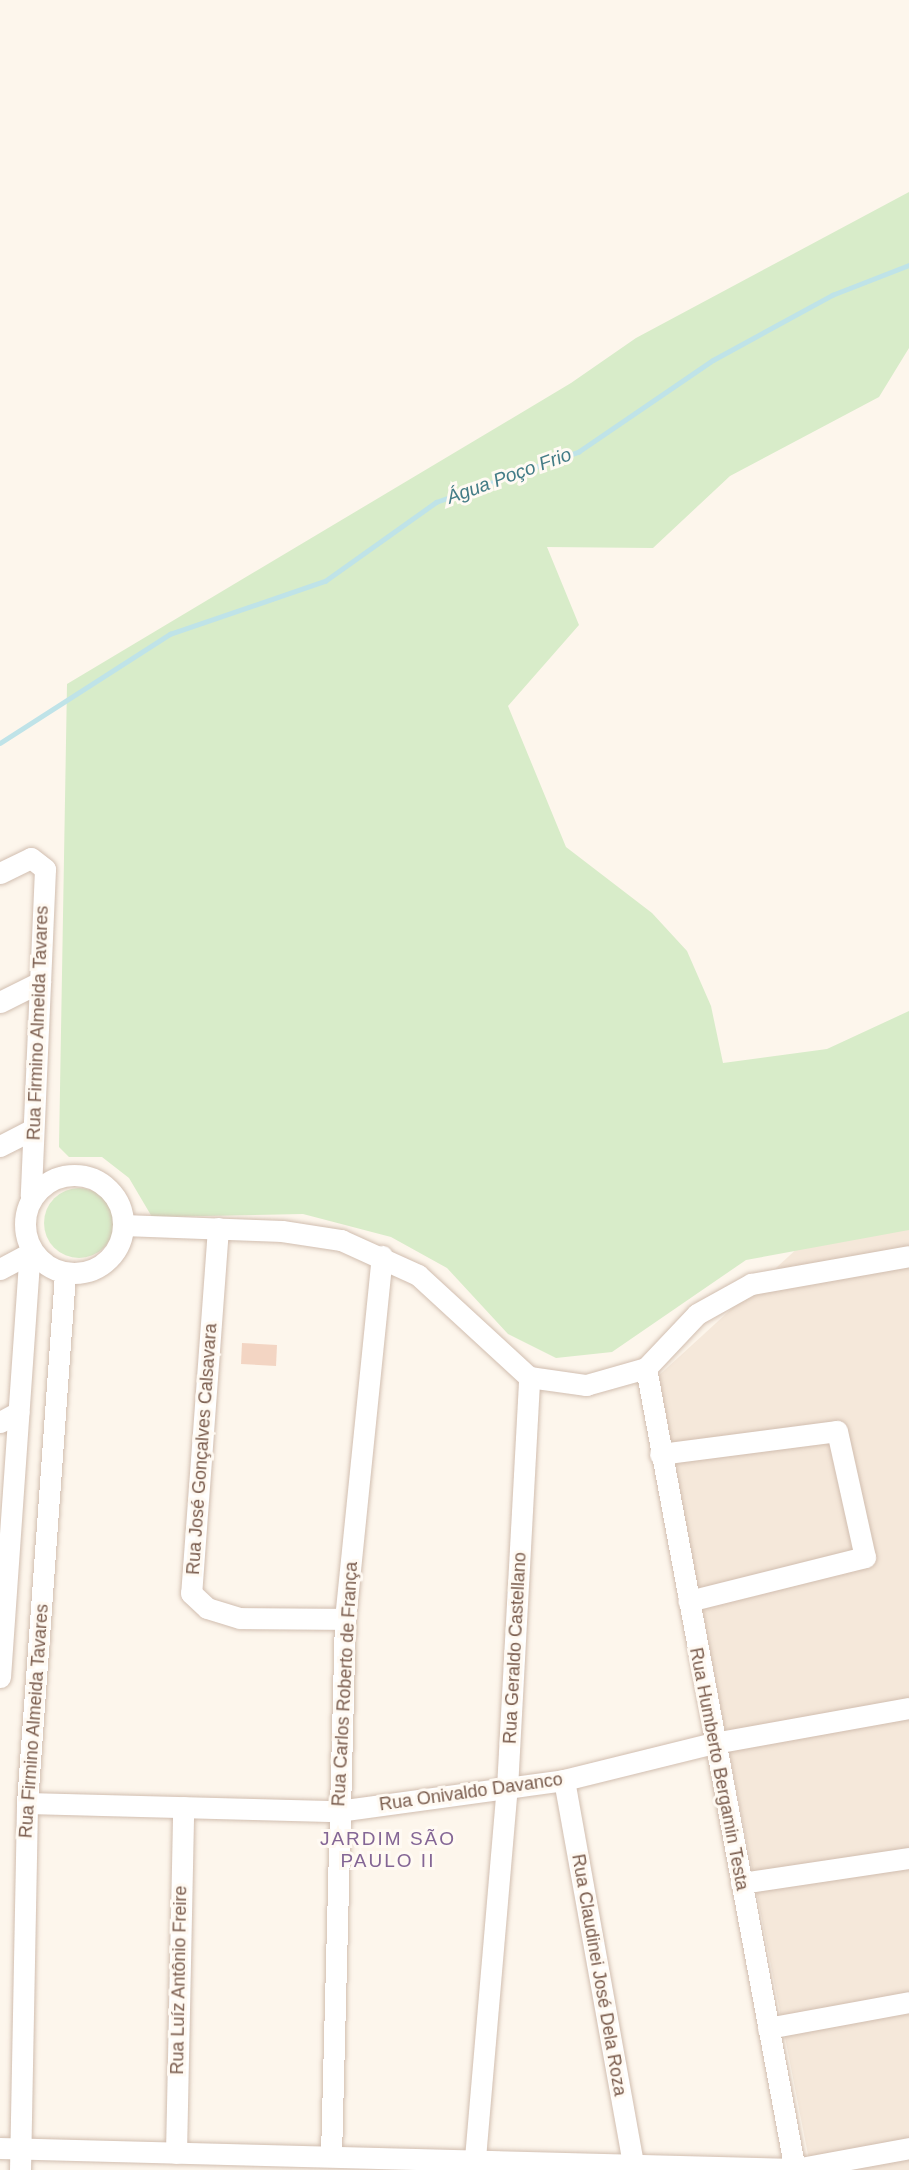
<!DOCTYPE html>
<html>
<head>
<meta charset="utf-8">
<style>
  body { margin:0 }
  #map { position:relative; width:909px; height:2170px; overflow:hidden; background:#fdf6ec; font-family:Helvetica,sans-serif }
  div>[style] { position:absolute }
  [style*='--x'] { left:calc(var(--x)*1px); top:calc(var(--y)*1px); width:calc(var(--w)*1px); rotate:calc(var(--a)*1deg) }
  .residential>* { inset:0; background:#f5e8da }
  .green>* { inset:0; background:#d8ecc9 }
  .round { border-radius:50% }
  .stream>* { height:4.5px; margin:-2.25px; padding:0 2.25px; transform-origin:2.25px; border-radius:2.25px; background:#bfe3e8 }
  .building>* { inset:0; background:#f3d5c3 }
  .roads { filter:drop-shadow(0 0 2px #d1beb0) drop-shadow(0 0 2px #d1beb0) }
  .minor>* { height:21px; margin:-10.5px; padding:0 10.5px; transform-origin:10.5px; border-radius:10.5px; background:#fff }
  .minor>.ring { margin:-10.5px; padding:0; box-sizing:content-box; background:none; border:21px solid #fff; border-radius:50% }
  span { translate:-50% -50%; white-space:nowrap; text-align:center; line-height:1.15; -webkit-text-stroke:6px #fffaf3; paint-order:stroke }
  .street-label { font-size:18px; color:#7a5c4d }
  .water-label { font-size:19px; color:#437c86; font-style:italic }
  .neighbourhood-label { font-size:19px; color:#846695; letter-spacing:2px }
</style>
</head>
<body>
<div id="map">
  <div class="residential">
    <i style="clip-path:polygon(909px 1146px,909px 2170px,811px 2170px,656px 1378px)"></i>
  </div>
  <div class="green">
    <i style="clip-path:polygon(909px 192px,909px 348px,879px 397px,730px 476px,653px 548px,547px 547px,579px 625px,508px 706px,566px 847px,652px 913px,687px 951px,711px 1006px,723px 1063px,827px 1049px,909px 1011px,909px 1230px,746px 1260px,612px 1352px,556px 1358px,508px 1334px,447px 1268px,391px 1237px,303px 1214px,152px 1217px,129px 1178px,102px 1157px,69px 1157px,59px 1147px,67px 684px,571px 383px,636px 338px)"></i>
    <i class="round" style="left:44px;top:1188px;width:70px;height:70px"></i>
  </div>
  <div class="stream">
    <i style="--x:0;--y:743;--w:202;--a:-32.7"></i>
    <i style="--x:170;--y:634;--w:164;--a:-18.9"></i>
    <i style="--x:325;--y:581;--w:136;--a:-35.4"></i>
    <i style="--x:436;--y:502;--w:151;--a:-19.4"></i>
    <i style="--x:578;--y:452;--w:163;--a:-34.3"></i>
    <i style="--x:713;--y:360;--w:136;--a:-28.6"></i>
    <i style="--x:832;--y:295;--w:83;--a:-21.3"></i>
  </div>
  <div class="building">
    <i style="clip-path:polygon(242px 1343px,277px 1345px,276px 1366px,241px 1364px)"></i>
  </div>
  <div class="roads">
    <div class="minor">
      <i style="--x:0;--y:873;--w:34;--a:-26"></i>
      <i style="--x:31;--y:858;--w:18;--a:38"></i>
      <i style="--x:45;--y:869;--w:327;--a:92.5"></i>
      <i style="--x:0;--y:1002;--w:45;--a:-26.6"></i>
      <i style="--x:0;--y:1146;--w:37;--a:-27"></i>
      <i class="ring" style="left:25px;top:1175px;width:77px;height:77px"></i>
      <i style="--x:123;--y:1225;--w:159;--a:2.2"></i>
      <i style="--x:282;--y:1231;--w:60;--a:8.7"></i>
      <i style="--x:341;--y:1240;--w:85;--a:24.4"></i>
      <i style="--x:418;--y:1275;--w:151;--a:42.6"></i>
      <i style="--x:529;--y:1377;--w:58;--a:8"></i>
      <i style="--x:586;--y:1385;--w:62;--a:-15.8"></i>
      <i style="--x:646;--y:1368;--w:74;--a:-46.6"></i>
      <i style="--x:697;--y:1314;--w:62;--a:-29.1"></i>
      <i style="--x:751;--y:1284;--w:160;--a:-10"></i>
      <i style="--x:218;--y:1228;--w:366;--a:94.2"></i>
      <i style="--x:191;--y:1593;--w:22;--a:43"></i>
      <i style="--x:207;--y:1608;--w:34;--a:17"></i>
      <i style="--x:240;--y:1618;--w:105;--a:0.5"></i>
      <i style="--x:0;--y:1269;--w:34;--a:-28"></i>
      <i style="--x:646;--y:1368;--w:816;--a:79.48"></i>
      <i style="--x:0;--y:1422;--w:21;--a:-28"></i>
      <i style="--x:660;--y:1454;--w:178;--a:-7.4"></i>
      <i style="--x:837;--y:1431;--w:129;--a:77.5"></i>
      <i style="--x:865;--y:1557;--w:182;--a:166"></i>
      <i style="--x:0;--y:1677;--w:425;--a:-86"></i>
      <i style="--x:564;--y:1780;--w:396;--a:79.8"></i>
      <i style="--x:27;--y:1803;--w:311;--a:1.5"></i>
      <i style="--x:338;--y:1811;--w:228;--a:-7.8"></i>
      <i style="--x:564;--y:1780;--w:154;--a:-13.9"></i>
      <i style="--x:714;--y:1743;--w:198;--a:-10.2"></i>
      <i style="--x:741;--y:1883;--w:170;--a:-8.5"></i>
      <i style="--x:768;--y:2028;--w:143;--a:-10.4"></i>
      <i style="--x:0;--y:2148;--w:795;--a:1.51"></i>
      <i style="--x:795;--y:2169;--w:116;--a:-10.4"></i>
      <i style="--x:176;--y:2153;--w:346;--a:-88.8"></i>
      <i style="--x:331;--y:2156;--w:537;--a:-88.51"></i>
      <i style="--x:345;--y:1619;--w:365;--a:-84.2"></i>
      <i style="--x:20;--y:2170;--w:367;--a:-88.9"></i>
      <i style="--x:27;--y:1803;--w:530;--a:-85.89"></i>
      <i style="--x:474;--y:2170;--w:383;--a:-85.1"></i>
      <i style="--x:507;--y:1788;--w:412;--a:-86.9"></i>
    </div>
  </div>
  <div class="street-label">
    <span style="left:38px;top:1023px;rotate:-88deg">Rua Firmino Almeida Tavares</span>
    <span style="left:202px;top:1449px;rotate:-86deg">Rua José Gonçalves Calsavara</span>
    <span style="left:515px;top:1648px;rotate:-87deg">Rua Geraldo Castellano</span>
    <span style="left:345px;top:1684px;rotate:-87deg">Rua Carlos Roberto de França</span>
    <span style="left:34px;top:1721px;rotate:-86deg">Rua Firmino Almeida Tavares</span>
    <span style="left:719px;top:1769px;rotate:79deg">Rua Humberto Bergamin Testa</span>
    <span style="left:471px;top:1792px;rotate:-8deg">Rua Onivaldo Davanco</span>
    <span style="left:599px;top:1975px;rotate:80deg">Rua Claudinei José Dela Roza</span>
    <span style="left:179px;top:1980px;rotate:-89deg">Rua Luíz Antônio Freire</span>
  </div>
  <div class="water-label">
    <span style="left:509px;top:476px;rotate:-20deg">Água Poço Frio</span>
  </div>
  <div class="neighbourhood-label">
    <span style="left:388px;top:1850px">JARDIM SÃO<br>PAULO II</span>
  </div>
</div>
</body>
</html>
